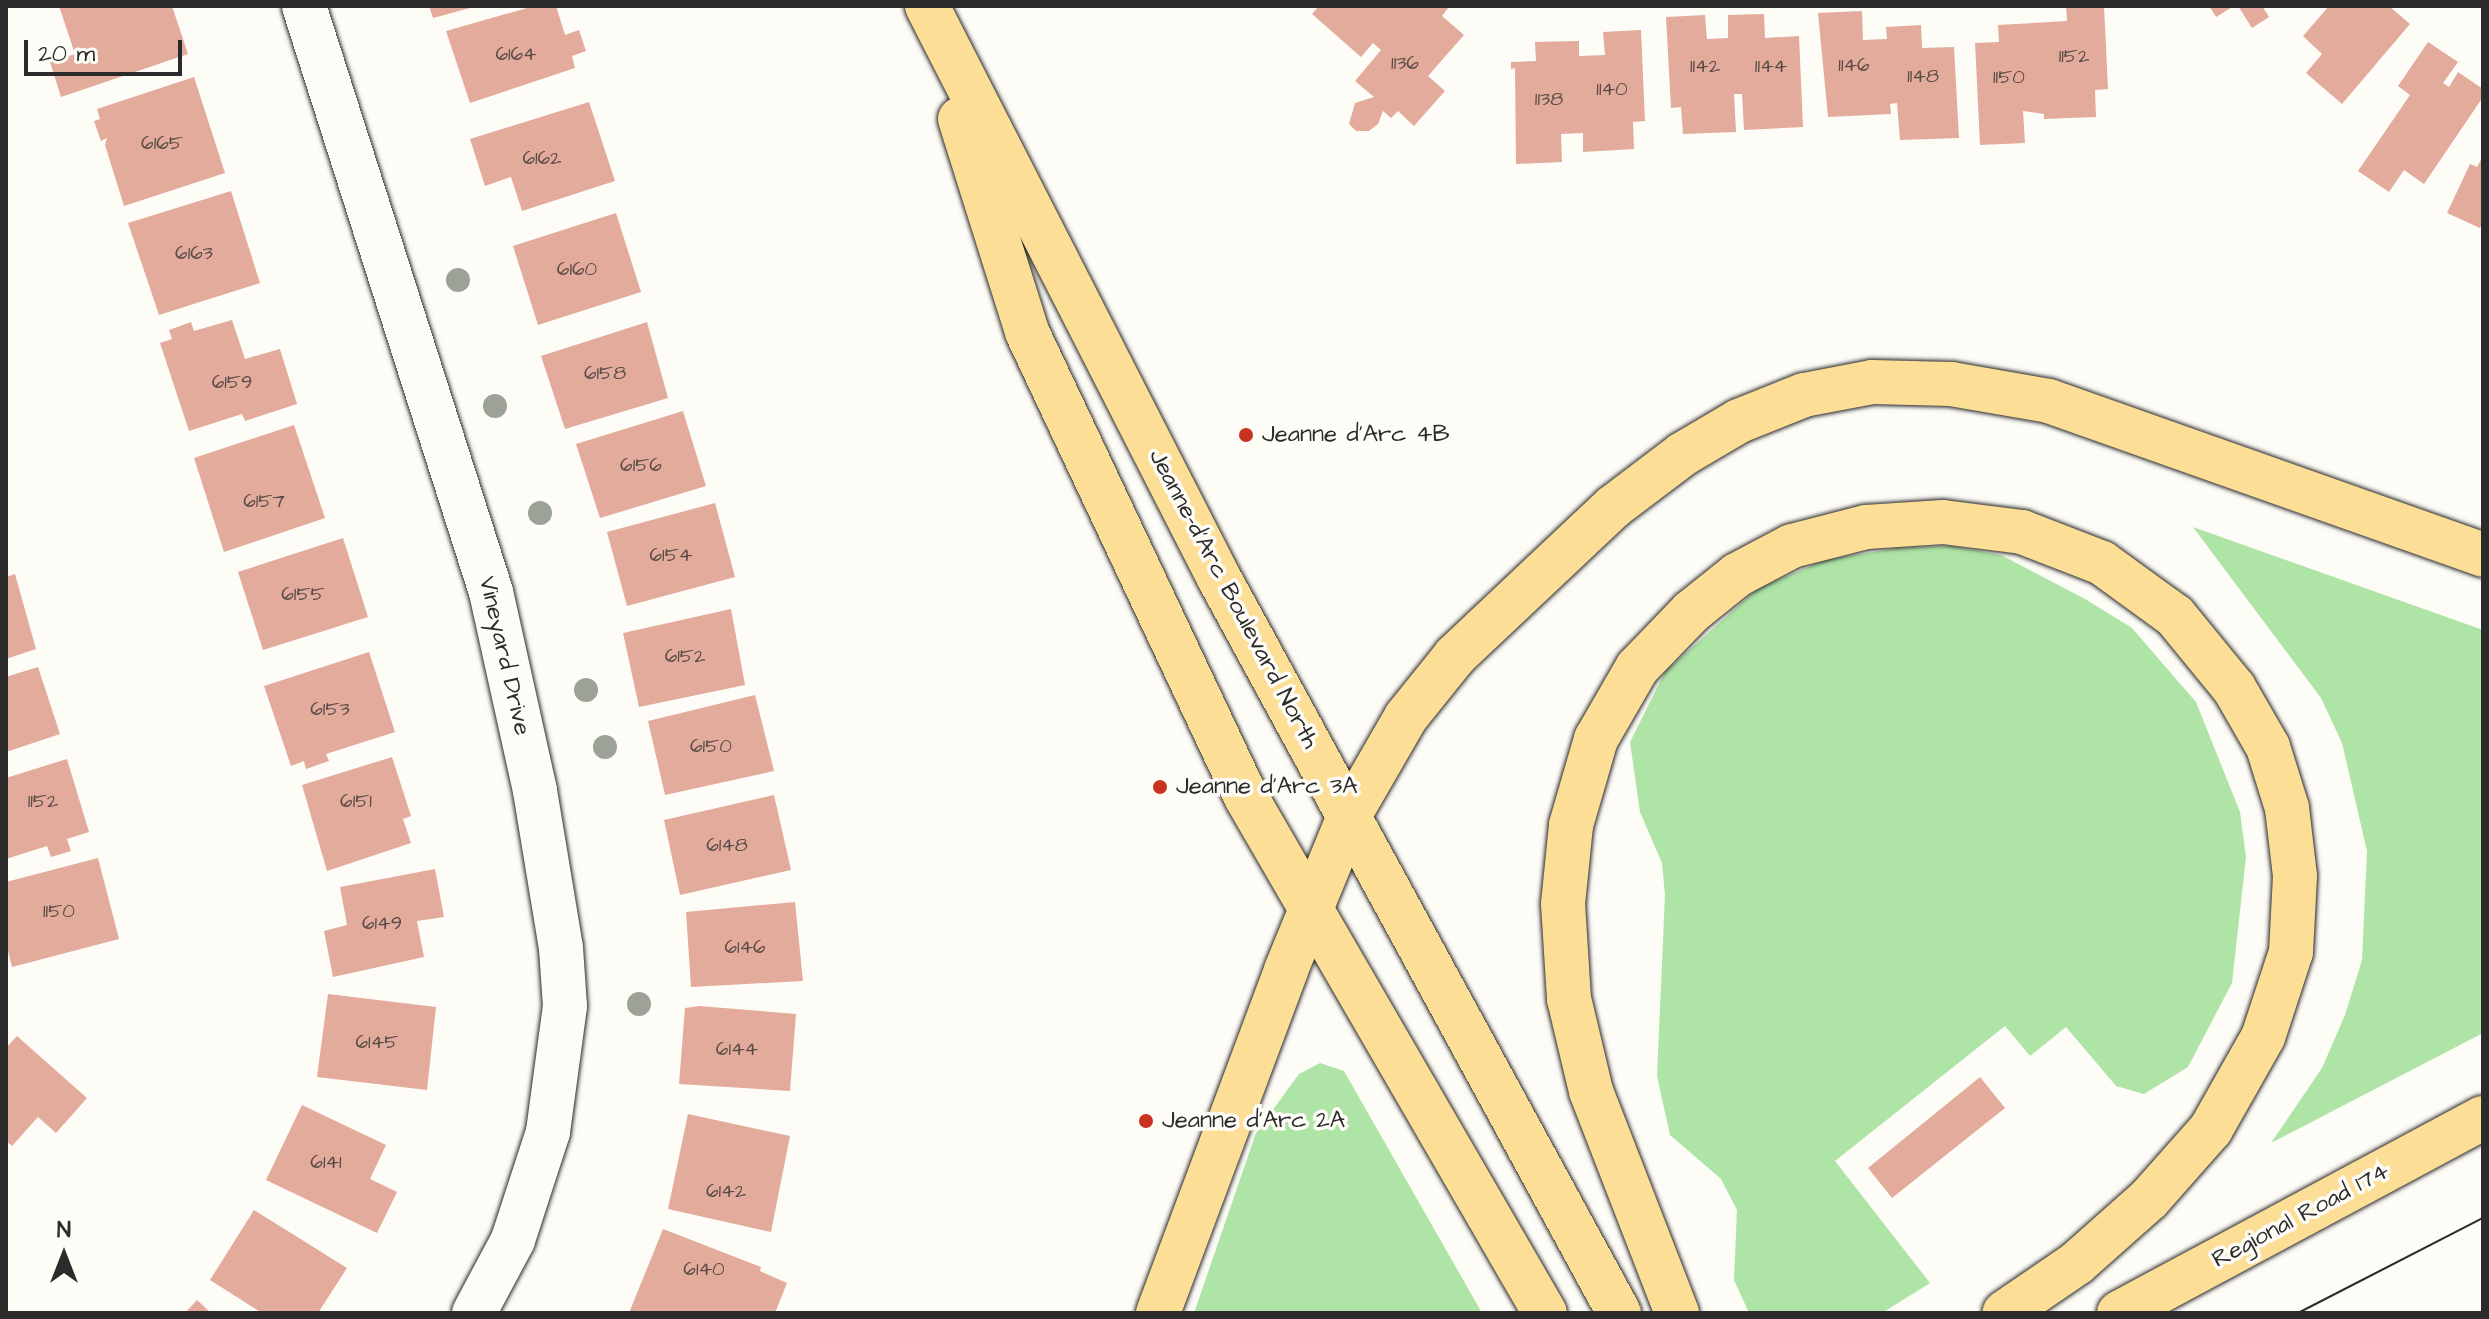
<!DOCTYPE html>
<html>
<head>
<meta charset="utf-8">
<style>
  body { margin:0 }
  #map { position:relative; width:2489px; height:1319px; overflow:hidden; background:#fdfcf7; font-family:"Architects Daughter",sans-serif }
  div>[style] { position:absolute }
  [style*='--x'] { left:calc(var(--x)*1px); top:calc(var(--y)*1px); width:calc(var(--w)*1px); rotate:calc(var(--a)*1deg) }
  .green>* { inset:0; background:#aee4a6 }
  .building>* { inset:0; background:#e3ab9b }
  .roads { filter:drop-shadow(0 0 2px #2b2b2b) drop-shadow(0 0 2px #2b2b2b) }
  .minor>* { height:44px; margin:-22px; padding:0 22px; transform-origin:22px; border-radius:22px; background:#fdfcf7 }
  .major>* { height:44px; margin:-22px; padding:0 22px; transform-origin:22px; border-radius:22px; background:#fcde96 }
  .highway>* { height:44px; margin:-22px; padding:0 22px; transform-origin:22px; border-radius:22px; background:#fcde96 }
  .tram>* { height:2px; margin:-1px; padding:0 1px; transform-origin:1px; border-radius:1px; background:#2b2b2b }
  .trees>* { width:24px; height:24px; margin:-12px; border-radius:50%; background:#9ca298 }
  .dots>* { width:22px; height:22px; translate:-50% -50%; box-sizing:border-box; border:4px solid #fdfcf7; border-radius:50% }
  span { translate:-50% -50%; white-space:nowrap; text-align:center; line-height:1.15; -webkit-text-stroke:7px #fdfcf7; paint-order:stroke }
  .number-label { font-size:20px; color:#594b47 }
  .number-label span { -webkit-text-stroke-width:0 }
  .poi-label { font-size:24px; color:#2b2b2b }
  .left { translate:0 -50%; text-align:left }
  .street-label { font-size:24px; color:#2b2b2b }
  .frame { position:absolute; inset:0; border:8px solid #2b2b2b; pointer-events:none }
  .north { position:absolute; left:24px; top:1215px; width:80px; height:80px; -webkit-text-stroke:6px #fdfcf7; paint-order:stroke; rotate:0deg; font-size:22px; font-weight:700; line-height:32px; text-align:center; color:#2b2b2b }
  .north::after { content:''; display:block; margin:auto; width:28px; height:36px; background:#2b2b2b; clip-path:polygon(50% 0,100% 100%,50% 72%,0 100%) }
  .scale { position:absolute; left:24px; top:40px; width:158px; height:36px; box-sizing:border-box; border:4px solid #2b2b2b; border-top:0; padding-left:10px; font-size:24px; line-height:28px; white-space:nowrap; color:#2b2b2b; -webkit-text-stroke:6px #fdfcf7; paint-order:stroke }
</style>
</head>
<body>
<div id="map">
  <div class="green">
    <i style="clip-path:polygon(2193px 527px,2483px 630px,2483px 1033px,2271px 1143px,2322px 1068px,2345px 1015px,2362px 960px,2367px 851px,2342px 743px,2321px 698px)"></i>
    <i style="clip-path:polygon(1951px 546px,2001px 555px,2085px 599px,2132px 628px,2196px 702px,2240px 812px,2246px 857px,2232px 983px,2188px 1067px,2144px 1094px,2116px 1086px,2066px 1027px,2030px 1056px,2005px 1026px,1835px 1161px,1930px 1283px,1882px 1313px,1749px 1313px,1734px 1280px,1737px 1210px,1721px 1179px,1670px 1135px,1657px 1076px,1665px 895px,1662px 863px,1640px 812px,1630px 742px,1665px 672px,1757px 589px,1825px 560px,1898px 548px)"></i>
    <i style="clip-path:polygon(1320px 1063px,1344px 1071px,1482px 1313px,1194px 1313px,1256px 1133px,1299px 1074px)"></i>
  </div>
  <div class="building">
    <i style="clip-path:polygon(59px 6px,172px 6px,188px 54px,61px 97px,50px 62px,75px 54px)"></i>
    <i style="clip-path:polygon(429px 6px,474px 6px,474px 7px,433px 18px)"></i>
    <i style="clip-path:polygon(534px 6px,556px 6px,565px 35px,579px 30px,586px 51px,572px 56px,575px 68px,470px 103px,446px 31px)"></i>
    <i style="clip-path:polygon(1319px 6px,1449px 7px,1442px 16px,1464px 35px,1428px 76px,1445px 91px,1414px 126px,1398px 111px,1391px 118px,1383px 111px,1378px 124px,1369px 131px,1356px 131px,1349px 124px,1355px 103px,1374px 97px,1355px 81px,1381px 50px,1373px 43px,1361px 57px,1312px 14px)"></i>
    <i style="clip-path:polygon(2066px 6px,2104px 6px,2108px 89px,2095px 90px,2096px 117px,2044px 119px,2044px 114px,2023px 111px,2025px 143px,1980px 145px,1975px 43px,1999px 42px,1998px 25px,2067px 21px)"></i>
    <i style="clip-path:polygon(2209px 6px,2234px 6px,2216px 17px)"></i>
    <i style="clip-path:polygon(2238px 6px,2262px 6px,2269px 17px,2252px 28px)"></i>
    <i style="clip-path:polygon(2329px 6px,2389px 6px,2410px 24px,2342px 104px,2306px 73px,2322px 54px,2303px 36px)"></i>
    <i style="clip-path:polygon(1862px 11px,1863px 40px,1887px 39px,1886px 27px,1921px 25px,1922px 48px,1954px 47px,1959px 138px,1900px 140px,1897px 103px,1890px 104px,1891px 114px,1828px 117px,1818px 13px)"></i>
    <i style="clip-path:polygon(1764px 14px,1765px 38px,1799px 36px,1803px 127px,1744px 130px,1742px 94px,1734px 94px,1736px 132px,1683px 134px,1681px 107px,1671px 108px,1666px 17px,1705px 15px,1707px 39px,1728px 38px,1728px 15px)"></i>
    <i style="clip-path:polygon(1641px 30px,1645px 121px,1633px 122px,1634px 149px,1583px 152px,1583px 133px,1561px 134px,1562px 162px,1516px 164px,1515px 68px,1511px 69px,1511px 62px,1536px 61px,1535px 42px,1579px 41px,1579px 56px,1605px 55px,1603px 32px)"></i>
    <i style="clip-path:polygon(2428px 42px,2458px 62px,2443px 83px,2449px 87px,2458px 72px,2483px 89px,2483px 97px,2424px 184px,2404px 170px,2389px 192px,2358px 171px,2410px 95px,2398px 86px)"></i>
    <i style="clip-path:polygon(194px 77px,225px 173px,124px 206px,105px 145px,107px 138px,101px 141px,94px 121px,100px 119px,97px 109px)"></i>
    <i style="clip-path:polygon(589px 102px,615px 181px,522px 211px,511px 177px,485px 186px,470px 139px)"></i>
    <i style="clip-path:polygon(2483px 156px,2483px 221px,2480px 228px,2447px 213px,2470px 164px,2477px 167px)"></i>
    <i style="clip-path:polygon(231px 191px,260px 283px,159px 315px,128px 223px)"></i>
    <i style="clip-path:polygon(616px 213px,641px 292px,538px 325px,513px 246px)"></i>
    <i style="clip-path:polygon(232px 320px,245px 359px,280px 349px,297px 404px,245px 421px,242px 414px,189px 431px,160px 343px,172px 339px,169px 330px,191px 322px,194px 331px)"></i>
    <i style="clip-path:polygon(647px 322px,668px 398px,565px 429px,541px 356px)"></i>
    <i style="clip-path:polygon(683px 411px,706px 486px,600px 518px,576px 444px)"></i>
    <i style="clip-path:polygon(294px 425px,325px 518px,224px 552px,194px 458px)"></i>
    <i style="clip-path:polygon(715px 503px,735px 577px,627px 606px,607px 532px)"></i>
    <i style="clip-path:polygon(343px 538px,368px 617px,263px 650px,238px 572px)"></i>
    <i style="clip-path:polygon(15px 574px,36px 649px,6px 659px,6px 577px)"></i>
    <i style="clip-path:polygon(731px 609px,745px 685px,639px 707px,623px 633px)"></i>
    <i style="clip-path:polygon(369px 652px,395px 732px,326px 754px,329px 761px,306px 769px,304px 761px,291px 766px,264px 686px)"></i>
    <i style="clip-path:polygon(38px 667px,60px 734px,6px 752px,6px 677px)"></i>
    <i style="clip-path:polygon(755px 695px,774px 771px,665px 795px,648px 721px)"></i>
    <i style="clip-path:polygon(392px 757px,411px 816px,403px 819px,411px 843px,327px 871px,302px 785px)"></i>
    <i style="clip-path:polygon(67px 759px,89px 832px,67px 839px,71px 851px,51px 857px,47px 846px,6px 859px,6px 778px)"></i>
    <i style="clip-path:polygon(774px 795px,791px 870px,680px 895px,664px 820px)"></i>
    <i style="clip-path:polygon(98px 858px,119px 939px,12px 967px,6px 943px,6px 882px)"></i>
    <i style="clip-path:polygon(435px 869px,444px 917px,417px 921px,424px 957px,333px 977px,324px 931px,347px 925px,340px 887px)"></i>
    <i style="clip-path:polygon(795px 902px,803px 981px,691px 987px,686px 912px)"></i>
    <i style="clip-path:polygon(328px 994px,436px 1007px,427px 1090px,317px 1077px)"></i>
    <i style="clip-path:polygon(699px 1006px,796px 1014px,790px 1091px,679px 1084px,685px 1008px)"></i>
    <i style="clip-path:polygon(17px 1036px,87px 1098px,56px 1133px,38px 1117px,12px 1146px,6px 1141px,6px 1048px)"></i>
    <i style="clip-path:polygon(1980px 1077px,2005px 1108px,1892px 1198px,1868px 1168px)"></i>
    <i style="clip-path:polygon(302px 1105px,386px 1145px,370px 1179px,397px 1192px,377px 1233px,266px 1180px)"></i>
    <i style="clip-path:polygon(688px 1114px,790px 1136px,771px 1232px,668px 1209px)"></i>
    <i style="clip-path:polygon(254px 1210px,347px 1268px,318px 1313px,262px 1313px,210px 1280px)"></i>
    <i style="clip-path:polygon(663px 1229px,761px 1267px,760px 1271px,787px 1283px,775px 1313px,629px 1313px)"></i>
    <i style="clip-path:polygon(197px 1300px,211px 1313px,185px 1313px)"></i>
  </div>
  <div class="roads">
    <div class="minor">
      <i style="--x:304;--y:6;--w:615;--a:72.3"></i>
      <i style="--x:491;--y:592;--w:204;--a:77.5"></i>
      <i style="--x:535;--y:791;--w:159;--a:80.6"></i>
      <i style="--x:561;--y:948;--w:58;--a:86.1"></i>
      <i style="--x:565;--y:1006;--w:127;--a:97.7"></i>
      <i style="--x:548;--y:1132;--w:114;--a:108"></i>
      <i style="--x:513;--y:1240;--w:83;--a:118.1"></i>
    </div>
    <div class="major">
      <i style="--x:927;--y:6;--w:642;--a:62.96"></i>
      <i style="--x:1219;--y:578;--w:837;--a:61.44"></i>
      <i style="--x:960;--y:119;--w:223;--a:72.5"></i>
      <i style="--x:1027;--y:332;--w:514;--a:64.78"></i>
      <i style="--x:1246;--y:797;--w:596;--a:59.91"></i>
    </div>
    <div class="highway">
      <i style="--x:1158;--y:1313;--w:366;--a:-69.5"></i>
      <i style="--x:1286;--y:970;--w:169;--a:-67.7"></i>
      <i style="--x:1350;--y:814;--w:112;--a:-60"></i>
      <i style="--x:1406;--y:717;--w:78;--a:-51.2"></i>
      <i style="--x:1455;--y:656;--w:217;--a:-43.3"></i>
      <i style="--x:1613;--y:507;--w:88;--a:-37.1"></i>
      <i style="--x:1683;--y:454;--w:65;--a:-30.5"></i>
      <i style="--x:1739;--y:421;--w:70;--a:-21.8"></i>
      <i style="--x:1804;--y:395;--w:69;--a:-10.8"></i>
      <i style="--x:1872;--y:382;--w:79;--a:1.5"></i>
      <i style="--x:1951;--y:384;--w:99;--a:9.8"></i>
      <i style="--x:2049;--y:401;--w:461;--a:19.5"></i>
      <i style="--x:1677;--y:1313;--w:238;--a:-111.2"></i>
      <i style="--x:1591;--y:1091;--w:95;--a:-103.4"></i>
      <i style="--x:1569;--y:999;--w:95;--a:-93.6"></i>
      <i style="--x:1563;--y:904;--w:79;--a:-84.2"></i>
      <i style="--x:1571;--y:825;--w:90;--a:-73.8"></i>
      <i style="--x:1596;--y:739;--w:82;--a:-60"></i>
      <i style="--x:1637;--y:668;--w:78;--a:-46"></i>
      <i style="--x:1691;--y:612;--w:59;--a:-38.8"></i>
      <i style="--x:1737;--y:575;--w:62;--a:-27.8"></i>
      <i style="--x:1792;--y:546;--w:76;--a:-14.4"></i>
      <i style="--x:1866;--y:527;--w:77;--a:-3.7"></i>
      <i style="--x:1943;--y:522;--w:80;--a:7.2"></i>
      <i style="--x:2022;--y:532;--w:86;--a:21.2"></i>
      <i style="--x:2102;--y:563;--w:90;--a:36"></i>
      <i style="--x:2175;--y:616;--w:93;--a:50.7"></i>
      <i style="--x:2234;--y:688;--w:68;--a:60"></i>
      <i style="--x:2268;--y:747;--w:64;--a:72.7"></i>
      <i style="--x:2287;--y:808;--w:68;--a:83.3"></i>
      <i style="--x:2295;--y:876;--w:76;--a:93"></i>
      <i style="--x:2291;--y:952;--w:89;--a:108.2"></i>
      <i style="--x:2263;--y:1037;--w:106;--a:119.5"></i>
      <i style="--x:2211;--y:1129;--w:94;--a:131.5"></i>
      <i style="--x:2149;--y:1199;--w:96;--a:138.4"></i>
      <i style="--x:2077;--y:1263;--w:88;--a:145.6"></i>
      <i style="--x:2119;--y:1313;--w:413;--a:-28.2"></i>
    </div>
  </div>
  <div class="tram">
    <i style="--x:2298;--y:1313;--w:208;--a:-27.2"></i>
  </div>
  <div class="trees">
    <i style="left:458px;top:280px"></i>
    <i style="left:495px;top:406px"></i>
    <i style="left:540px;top:513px"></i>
    <i style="left:586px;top:690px"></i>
    <i style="left:605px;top:747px"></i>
    <i style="left:639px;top:1004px"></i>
  </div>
  <div class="dots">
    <i style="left:1246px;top:435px;background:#c8321e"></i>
    <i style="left:1160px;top:787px;background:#c8321e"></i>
    <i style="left:1146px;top:1121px;background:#c8321e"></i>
  </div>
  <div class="number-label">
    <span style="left:516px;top:54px">6164</span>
    <span style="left:2074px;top:56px">1152</span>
    <span style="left:1405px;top:63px">1136</span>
    <span style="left:1854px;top:65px">1146</span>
    <span style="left:1705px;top:66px">1142</span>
    <span style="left:1771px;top:66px">1144</span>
    <span style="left:1923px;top:76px">1148</span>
    <span style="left:2009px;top:77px">1150</span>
    <span style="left:1612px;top:89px">1140</span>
    <span style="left:1549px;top:99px">1138</span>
    <span style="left:162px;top:143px">6165</span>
    <span style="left:542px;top:158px">6162</span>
    <span style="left:194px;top:253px">6163</span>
    <span style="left:577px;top:269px">6160</span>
    <span style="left:605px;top:373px">6158</span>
    <span style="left:232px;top:382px">6159</span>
    <span style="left:641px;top:465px">6156</span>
    <span style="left:264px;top:501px">6157</span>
    <span style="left:671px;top:555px">6154</span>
    <span style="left:303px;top:594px">6155</span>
    <span style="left:685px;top:656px">6152</span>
    <span style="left:330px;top:709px">6153</span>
    <span style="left:711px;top:746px">6150</span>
    <span style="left:43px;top:801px">1152</span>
    <span style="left:356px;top:801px">6151</span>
    <span style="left:727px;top:845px">6148</span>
    <span style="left:59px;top:911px">1150</span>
    <span style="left:382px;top:923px">6149</span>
    <span style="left:745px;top:947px">6146</span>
    <span style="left:377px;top:1042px">6145</span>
    <span style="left:737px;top:1049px">6144</span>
    <span style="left:326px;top:1162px">6141</span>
    <span style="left:726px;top:1191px">6142</span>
    <span style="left:704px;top:1269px">6140</span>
  </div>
  <div class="poi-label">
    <span class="left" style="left:1262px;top:435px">Jeanne d'Arc 4B</span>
    <span class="left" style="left:1176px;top:787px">Jeanne d'Arc 3A</span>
    <span class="left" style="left:1162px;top:1121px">Jeanne d'Arc 2A</span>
  </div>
  <div class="street-label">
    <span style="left:1233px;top:599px;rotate:62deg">Jeanne-d'Arc Boulevard North</span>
    <span style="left:504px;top:656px;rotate:77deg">Vineyard Drive</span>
    <span style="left:2301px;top:1216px;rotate:-28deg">Regional Road 174</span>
  </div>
  <div class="frame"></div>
  <div class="north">N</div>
  <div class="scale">20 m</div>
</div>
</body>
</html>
